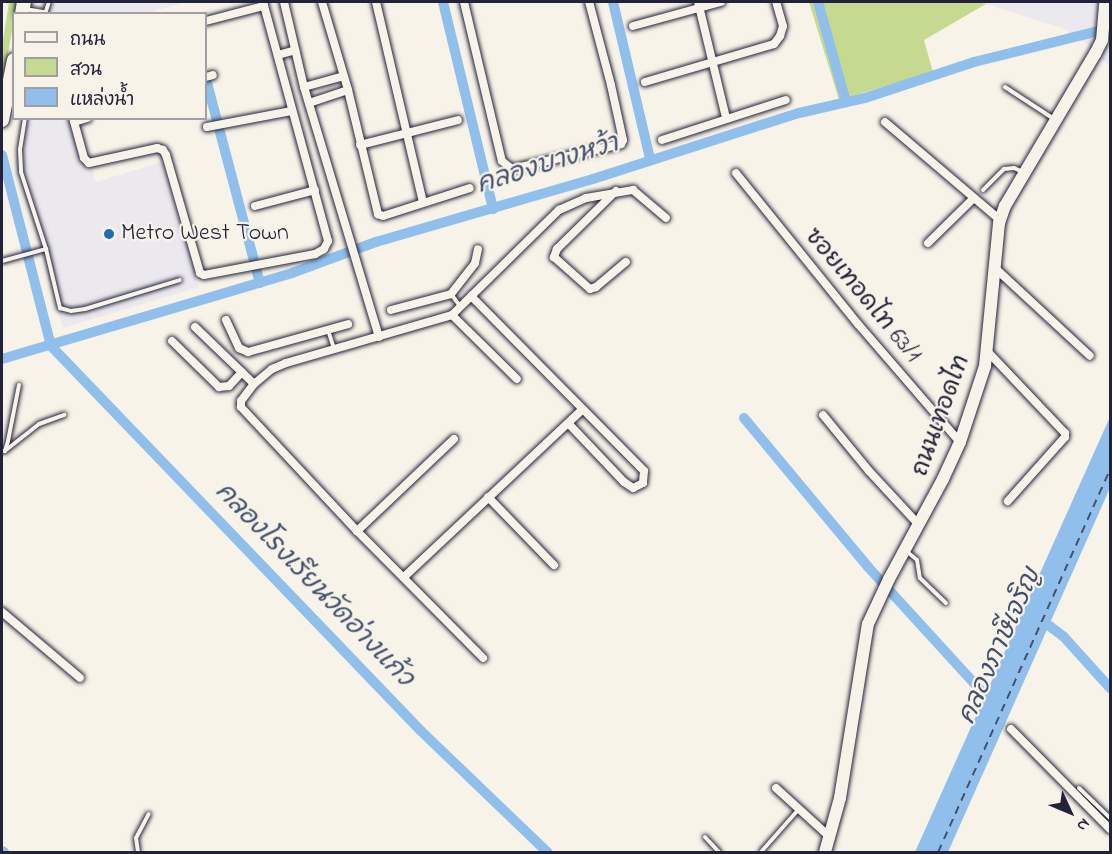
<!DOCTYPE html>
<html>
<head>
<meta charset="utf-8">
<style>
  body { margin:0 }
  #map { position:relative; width:1112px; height:854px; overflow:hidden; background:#f7f3e8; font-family:"Indie Flower","Playpen Sans Thai",sans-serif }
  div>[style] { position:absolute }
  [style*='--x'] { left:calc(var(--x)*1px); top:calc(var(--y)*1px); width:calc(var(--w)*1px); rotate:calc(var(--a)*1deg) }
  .built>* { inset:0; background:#ebe9ed }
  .green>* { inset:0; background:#c5da90 }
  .water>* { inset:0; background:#8fbfea }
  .canal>* { height:10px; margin:-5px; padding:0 5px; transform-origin:5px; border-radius:5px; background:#8fbfea }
  .ferry>* { height:1.5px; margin-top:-0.75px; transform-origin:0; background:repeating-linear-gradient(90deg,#435170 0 8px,transparent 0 14px) }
  .roads { filter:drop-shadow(0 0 2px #22223b) drop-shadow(0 0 2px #22223b) }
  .lane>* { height:4px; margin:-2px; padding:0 2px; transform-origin:2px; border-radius:2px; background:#f7f3e8 }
  .street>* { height:8px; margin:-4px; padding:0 4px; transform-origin:4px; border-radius:4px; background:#f7f3e8 }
  .secondary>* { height:12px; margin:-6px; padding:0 6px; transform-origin:6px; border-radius:6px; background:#f7f3e8 }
  .primary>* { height:14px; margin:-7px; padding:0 7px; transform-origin:7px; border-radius:7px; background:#f7f3e8 }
  .dots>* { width:16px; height:16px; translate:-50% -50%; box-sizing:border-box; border:3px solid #f7f3e8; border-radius:50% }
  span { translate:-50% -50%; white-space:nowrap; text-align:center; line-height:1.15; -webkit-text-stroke:4.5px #f7f3e8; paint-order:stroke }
  .poi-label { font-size:24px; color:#22223b }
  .left { translate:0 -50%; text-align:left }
  .street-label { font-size:24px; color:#22223b }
  .water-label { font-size:26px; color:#435170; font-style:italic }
  .frame { position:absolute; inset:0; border:3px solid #22223b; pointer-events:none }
  .legend { position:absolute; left:12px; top:12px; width:195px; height:108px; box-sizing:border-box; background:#f7f3e8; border:2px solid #a29fa3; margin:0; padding:8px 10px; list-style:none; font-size:18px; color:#22223b }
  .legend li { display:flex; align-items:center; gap:12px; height:30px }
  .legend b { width:30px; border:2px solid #a29fa3 }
  .north { position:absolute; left:1040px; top:782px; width:60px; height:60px; -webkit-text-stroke:4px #f7f3e8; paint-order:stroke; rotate:134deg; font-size:16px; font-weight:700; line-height:24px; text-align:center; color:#22223b }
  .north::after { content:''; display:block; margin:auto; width:21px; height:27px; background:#22223b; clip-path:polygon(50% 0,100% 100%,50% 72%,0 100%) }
</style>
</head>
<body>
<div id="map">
  <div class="built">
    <i style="clip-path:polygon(44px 2px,186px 2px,147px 13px,42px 14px)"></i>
    <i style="clip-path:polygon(979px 2px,1110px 2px,1107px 37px,1110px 40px,1110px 66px,1088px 45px,1062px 28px)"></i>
    <i style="clip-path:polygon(23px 118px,77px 119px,96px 182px,162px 162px,199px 287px,63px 328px,15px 164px)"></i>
  </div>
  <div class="green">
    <i style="clip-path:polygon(9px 2px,17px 2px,2px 88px,2px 47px)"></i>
    <i style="clip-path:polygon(809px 2px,979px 2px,986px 4px,924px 40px,933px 72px,839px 100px)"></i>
  </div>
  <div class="water">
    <i style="clip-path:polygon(1110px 417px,1110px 488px,948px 852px,915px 852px)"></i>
  </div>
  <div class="canal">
    <i style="--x:443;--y:2;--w:213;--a:76.4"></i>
    <i style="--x:613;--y:2;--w:161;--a:76.7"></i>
    <i style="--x:818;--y:2;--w:104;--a:74.4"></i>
    <i style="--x:206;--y:79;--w:211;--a:75.2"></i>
    <i style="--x:2;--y:155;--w:197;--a:75.6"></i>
    <i style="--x:51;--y:346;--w:534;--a:46.14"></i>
    <i style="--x:421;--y:731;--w:175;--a:43.8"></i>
    <i style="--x:2;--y:359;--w:302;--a:-16.5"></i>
    <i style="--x:292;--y:273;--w:90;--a:-20.3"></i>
    <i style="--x:376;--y:242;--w:226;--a:-16.2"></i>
    <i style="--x:593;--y:179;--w:216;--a:-17.8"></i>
    <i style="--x:799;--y:113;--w:68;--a:-12.8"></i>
    <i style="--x:865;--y:98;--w:115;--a:-18.3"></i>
    <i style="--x:974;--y:62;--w:140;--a:-14"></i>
    <i style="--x:744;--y:418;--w:194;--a:50.2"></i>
    <i style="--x:868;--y:567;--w:187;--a:47.6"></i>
    <i style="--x:1039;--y:618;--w:31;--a:37"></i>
    <i style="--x:1064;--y:637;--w:69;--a:48"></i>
    <i style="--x:2;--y:851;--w:2;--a:27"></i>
  </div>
  <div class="ferry">
    <i style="--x:938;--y:852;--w:419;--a:-65.8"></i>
  </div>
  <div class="roads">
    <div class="lane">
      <i style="--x:25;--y:9;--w:20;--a:9"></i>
      <i style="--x:45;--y:14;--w:13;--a:-72"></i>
      <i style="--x:1005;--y:87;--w:59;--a:33.1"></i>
      <i style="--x:25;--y:118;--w:32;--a:99"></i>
      <i style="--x:20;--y:150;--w:22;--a:87"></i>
      <i style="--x:21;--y:172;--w:81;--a:72"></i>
      <i style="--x:46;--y:249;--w:61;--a:76.7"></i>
      <i style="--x:60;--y:308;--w:11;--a:15"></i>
      <i style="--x:71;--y:311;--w:14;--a:-8"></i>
      <i style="--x:85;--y:309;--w:99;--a:-17"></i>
      <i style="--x:983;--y:190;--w:30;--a:-45"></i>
      <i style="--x:1004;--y:169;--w:10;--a:-6"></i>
      <i style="--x:1014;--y:168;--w:10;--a:24"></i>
      <i style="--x:2;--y:261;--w:46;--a:-15.3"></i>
      <i style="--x:451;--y:294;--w:15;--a:53"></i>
      <i style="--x:328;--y:330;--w:20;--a:72"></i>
      <i style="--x:6;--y:450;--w:42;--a:-38.2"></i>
      <i style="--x:39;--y:424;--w:27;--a:-20"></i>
      <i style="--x:2;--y:451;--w:3;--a:0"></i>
      <i style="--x:5;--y:451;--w:10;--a:-73"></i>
      <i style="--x:8;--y:441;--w:57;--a:-78.9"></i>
      <i style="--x:906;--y:551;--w:14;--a:39"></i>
      <i style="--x:917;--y:560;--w:18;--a:81"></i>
      <i style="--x:920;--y:578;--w:36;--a:44"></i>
      <i style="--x:1079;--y:788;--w:43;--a:44.1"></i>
      <i style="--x:705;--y:837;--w:21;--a:47"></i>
      <i style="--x:138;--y:852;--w:14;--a:-98"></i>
      <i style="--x:136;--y:838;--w:27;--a:-62"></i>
      <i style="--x:761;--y:852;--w:56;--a:-48.6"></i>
    </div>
    <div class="street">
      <i style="--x:284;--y:2;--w:87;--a:76.8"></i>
      <i style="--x:304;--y:87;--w:261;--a:73.3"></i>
      <i style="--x:322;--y:2;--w:92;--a:73.5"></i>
      <i style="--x:348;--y:90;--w:128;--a:76.4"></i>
      <i style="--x:378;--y:214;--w:5;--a:22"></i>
      <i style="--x:383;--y:216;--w:91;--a:-17.8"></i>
      <i style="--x:376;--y:2;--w:205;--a:76.8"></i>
      <i style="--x:464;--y:2;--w:163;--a:76.6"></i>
      <i style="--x:502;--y:161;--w:13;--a:39"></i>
      <i style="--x:512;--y:169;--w:112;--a:-12.9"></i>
      <i style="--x:621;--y:144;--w:4;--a:-63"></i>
      <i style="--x:623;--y:140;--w:56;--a:-102.3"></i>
      <i style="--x:611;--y:85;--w:86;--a:-104.8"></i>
      <i style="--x:698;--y:2;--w:119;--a:76.4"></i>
      <i style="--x:206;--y:21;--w:60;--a:-14.5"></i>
      <i style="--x:633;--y:26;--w:91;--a:-15.3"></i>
      <i style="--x:278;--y:55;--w:18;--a:-16"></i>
      <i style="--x:206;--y:77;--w:7;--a:-16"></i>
      <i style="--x:645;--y:82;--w:134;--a:-16.4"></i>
      <i style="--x:774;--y:44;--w:10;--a:-53"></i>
      <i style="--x:780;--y:36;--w:10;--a:-73"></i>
      <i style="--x:783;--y:26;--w:25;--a:-106"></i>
      <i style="--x:304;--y:87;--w:41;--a:-15.4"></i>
      <i style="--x:309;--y:103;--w:41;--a:-18.4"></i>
      <i style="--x:73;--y:118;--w:41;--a:74.6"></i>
      <i style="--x:84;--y:158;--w:7;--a:45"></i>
      <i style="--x:89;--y:163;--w:70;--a:-12.4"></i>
      <i style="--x:157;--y:148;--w:6;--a:18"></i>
      <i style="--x:163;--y:150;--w:6;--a:59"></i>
      <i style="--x:166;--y:155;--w:123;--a:73.9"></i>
      <i style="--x:200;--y:273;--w:4;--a:27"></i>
      <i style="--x:204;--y:275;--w:113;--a:-10.7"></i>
      <i style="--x:315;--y:254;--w:10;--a:-29"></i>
      <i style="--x:324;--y:249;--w:9;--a:-63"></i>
      <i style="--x:328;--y:241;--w:248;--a:-105.2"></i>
      <i style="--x:74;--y:122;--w:14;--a:-17"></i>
      <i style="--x:885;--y:122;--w:151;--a:40.4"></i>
      <i style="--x:207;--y:127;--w:86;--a:-10.7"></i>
      <i style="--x:662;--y:140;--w:130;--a:-17.9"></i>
      <i style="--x:360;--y:145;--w:101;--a:-14.3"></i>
      <i style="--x:736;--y:173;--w:194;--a:51.1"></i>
      <i style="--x:858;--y:324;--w:156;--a:49.2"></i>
      <i style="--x:616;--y:191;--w:83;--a:135.5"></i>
      <i style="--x:557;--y:249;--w:9;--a:111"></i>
      <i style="--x:554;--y:257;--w:48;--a:41.6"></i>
      <i style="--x:590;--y:289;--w:6;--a:-18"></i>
      <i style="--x:596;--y:287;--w:39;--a:-40"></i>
      <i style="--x:255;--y:206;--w:62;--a:-14.9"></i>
      <i style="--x:928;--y:243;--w:64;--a:-44.4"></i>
      <i style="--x:995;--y:268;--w:129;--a:42.8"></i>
      <i style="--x:471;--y:296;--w:246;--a:45.3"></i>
      <i style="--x:644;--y:471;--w:12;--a:95"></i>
      <i style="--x:643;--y:483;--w:11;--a:153"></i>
      <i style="--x:633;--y:488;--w:11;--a:-146"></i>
      <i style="--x:624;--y:482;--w:81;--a:-133.5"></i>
      <i style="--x:391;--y:310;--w:62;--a:-14.9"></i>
      <i style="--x:451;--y:294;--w:39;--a:-52"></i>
      <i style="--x:475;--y:263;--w:14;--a:-78"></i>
      <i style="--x:452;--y:315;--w:91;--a:44.6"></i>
      <i style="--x:226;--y:320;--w:31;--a:65"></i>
      <i style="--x:239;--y:348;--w:10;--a:24"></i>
      <i style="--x:248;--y:352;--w:104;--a:-15.6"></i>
      <i style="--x:195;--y:327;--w:82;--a:44"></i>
      <i style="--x:172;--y:341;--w:66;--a:44.4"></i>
      <i style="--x:219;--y:387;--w:10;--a:-6"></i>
      <i style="--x:229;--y:386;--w:19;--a:-47"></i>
      <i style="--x:988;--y:352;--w:112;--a:46.5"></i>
      <i style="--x:1065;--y:433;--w:4;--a:90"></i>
      <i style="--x:1065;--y:437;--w:86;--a:131.7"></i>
      <i style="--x:823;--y:415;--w:72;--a:50.6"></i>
      <i style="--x:869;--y:471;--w:74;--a:47.2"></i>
      <i style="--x:454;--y:439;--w:134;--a:136.5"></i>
      <i style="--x:357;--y:531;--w:179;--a:45.2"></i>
      <i style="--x:488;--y:497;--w:95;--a:45.9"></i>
      <i style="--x:357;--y:531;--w:170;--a:-133.1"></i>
      <i style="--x:241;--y:407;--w:6;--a:-90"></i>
      <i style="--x:241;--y:401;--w:21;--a:-53"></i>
      <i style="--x:254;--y:384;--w:23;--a:-40"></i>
      <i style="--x:272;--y:369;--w:15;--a:-23"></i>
      <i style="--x:286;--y:363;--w:173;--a:-16.1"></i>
      <i style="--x:452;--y:315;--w:150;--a:-44.5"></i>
      <i style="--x:559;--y:210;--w:30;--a:-24"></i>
      <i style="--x:586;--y:198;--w:48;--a:-9.7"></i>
      <i style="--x:633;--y:190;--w:43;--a:40.3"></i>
      <i style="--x:404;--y:577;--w:245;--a:-43.2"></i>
      <i style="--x:2;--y:612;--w:102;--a:40.2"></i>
      <i style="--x:1011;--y:729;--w:141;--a:45.3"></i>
      <i style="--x:776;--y:788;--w:74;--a:42.3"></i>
    </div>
    <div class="secondary">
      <i style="--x:825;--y:852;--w:56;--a:-74.5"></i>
      <i style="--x:840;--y:798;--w:176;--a:-80.9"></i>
      <i style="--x:868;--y:624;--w:50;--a:-65"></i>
      <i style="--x:889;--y:579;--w:114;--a:-61.6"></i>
      <i style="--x:943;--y:479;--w:41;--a:-65.3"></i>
      <i style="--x:960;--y:442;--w:80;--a:-71.8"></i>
      <i style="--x:985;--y:366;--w:144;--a:-84.4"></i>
      <i style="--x:999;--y:223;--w:18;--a:-71"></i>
      <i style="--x:1005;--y:206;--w:177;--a:-59.4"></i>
      <i style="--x:1095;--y:54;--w:16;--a:-63"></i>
      <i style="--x:1102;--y:40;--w:38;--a:-85"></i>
    </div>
    <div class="primary">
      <i style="--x:22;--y:14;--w:12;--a:-81"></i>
      <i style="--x:2;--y:120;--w:61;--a:-78.7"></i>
    </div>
  </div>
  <div class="dots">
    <i style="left:109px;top:234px;background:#1f6fb2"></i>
  </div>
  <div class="poi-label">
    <span class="left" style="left:121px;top:234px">Metro West Town</span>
  </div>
  <div class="street-label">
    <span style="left:862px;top:296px;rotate:50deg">ซอยเทอดไท 63/1</span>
    <span style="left:942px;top:416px;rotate:-70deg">ถนนเทอดไท</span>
  </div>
  <div class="water-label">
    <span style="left:548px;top:166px;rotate:-17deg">คลองบางหว้า</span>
    <span style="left:313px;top:586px;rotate:46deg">คลองโรงเรียนวัดอ่างแก้ว</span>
    <span style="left:1001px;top:647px;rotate:-66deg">คลองภาษีเจริญ</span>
  </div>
  <div class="frame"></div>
  <ul class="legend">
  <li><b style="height:8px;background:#f7f3e8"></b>ถนน</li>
  <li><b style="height:16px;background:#c5da90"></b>สวน</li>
  <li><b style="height:16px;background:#8fbfea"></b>แหล่งน้ำ</li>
  </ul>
  <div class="north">N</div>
</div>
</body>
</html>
